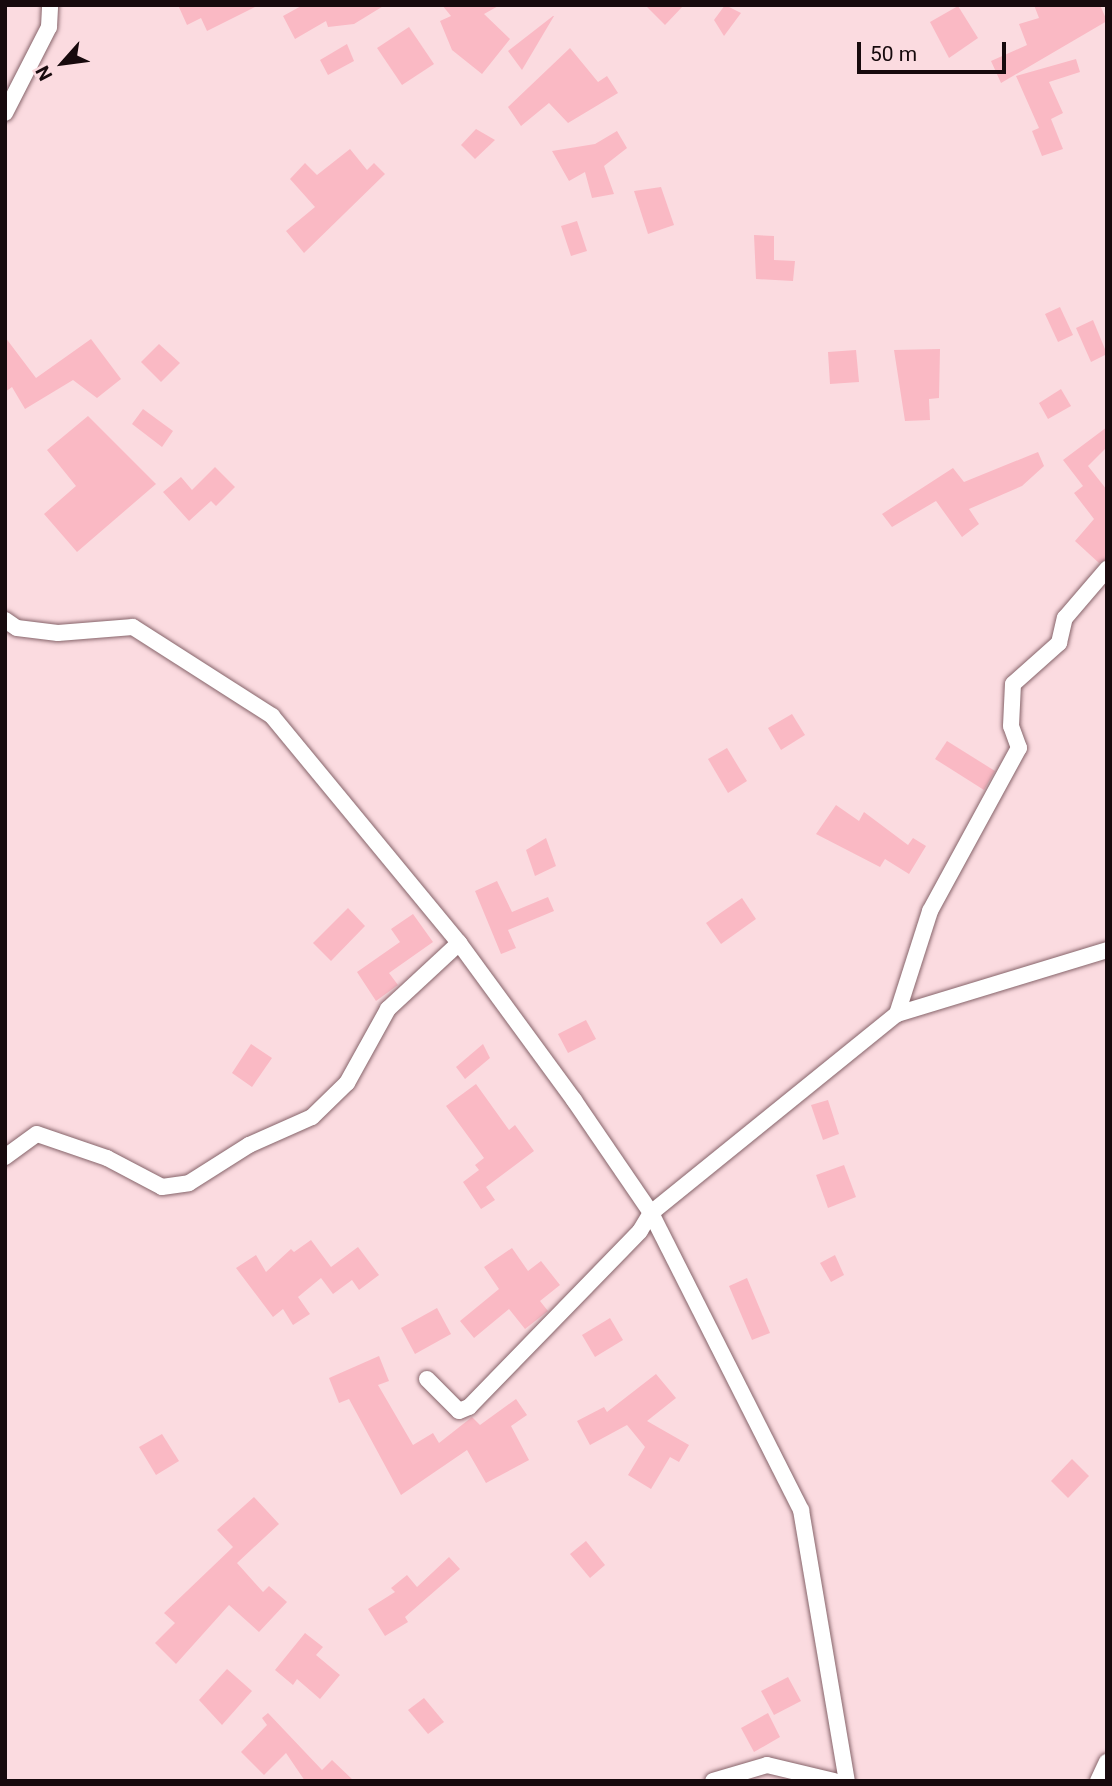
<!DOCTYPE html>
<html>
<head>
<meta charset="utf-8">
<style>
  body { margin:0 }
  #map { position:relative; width:1112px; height:1786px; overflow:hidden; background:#fbdbe0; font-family:Roboto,sans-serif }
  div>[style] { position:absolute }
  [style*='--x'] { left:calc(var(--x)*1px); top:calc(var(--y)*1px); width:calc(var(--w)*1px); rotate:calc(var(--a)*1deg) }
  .building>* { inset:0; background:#fab9c4 }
  .roads { filter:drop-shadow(0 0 2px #86646a) drop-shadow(0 0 2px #86646a) }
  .minor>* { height:16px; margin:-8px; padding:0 8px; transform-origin:8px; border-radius:8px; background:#fff }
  span { translate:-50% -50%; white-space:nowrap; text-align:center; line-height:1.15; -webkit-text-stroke:5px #fbdbe0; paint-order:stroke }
  .frame { position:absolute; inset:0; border:7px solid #170a0d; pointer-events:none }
  .north { position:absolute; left:28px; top:28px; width:70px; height:70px; -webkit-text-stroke:5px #fbdbe0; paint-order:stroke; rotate:242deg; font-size:19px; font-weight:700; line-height:28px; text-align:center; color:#170a0d }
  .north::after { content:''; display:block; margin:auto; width:24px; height:32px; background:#170a0d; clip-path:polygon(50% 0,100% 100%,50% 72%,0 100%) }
  .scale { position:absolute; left:857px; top:42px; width:149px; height:32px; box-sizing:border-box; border:4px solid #170a0d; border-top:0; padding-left:9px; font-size:21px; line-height:24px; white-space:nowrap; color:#170a0d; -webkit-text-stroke:5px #fbdbe0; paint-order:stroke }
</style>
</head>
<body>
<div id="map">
  <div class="building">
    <i style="clip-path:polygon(178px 5px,259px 5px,207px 31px,201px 18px,187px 25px)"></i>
    <i style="clip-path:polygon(303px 5px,385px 5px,354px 24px,328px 27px,326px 21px,295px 39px,283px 16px)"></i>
    <i style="clip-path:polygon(442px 5px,500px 5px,484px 14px,510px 39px,482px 74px,452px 50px,440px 21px,451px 16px)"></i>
    <i style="clip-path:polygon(645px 5px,684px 5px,665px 25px)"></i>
    <i style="clip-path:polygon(725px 5px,741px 13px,724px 36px,714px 20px)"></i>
    <i style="clip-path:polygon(1034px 5px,1100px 5px,1107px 21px,1001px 83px,991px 61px,1027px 45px,1019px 24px,1039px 18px)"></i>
    <i style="clip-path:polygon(958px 6px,978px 38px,949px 58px,930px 22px)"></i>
    <i style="clip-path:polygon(553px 16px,554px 16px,522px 70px,508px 51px)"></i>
    <i style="clip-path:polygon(409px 27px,434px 64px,402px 85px,377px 48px)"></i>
    <i style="clip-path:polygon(347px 44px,354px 61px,328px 75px,320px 60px)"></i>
    <i style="clip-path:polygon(570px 48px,598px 82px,607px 76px,618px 93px,568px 123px,549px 103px,521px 126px,508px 107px)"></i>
    <i style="clip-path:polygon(1076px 59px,1080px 72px,1049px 82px,1063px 113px,1051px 119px,1063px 149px,1042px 156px,1032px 131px,1039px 128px,1016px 76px)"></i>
    <i style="clip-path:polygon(476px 129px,495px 140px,475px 159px,461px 145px)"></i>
    <i style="clip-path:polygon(617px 131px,627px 148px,604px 166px,614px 194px,592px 198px,585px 172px,569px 181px,552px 151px,595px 144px)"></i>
    <i style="clip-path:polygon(350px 149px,367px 170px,374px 163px,385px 174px,304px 253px,286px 231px,315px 207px,290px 179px,305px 163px,317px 175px)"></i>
    <i style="clip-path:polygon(661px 187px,674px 225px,648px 234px,634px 191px)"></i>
    <i style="clip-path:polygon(577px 221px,587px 251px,571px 256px,561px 226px)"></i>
    <i style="clip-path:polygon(754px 235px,774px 236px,774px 260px,795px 261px,793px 281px,756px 279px)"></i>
    <i style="clip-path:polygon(1060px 307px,1073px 335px,1058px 342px,1045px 314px)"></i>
    <i style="clip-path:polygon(1093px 320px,1107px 354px,1091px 362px,1076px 328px)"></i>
    <i style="clip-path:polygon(5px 337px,36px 378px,91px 339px,121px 379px,97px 398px,73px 380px,25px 409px,12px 387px,5px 392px)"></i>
    <i style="clip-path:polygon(159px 344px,180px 363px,161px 382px,141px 362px)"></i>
    <i style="clip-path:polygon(940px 349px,939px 398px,929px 399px,930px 420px,905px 421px,894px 350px)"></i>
    <i style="clip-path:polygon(856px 350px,859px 382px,830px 384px,828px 352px)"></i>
    <i style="clip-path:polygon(1061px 389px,1071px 406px,1048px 419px,1039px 403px)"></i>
    <i style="clip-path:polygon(143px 409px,173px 431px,162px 447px,132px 424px)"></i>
    <i style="clip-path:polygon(88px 416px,156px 484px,77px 552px,44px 514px,76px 486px,47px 450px)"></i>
    <i style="clip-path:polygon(1107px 427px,1107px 447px,1088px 466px,1107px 490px,1107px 559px,1099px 563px,1075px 541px,1094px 519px,1074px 493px,1083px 486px,1063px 460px)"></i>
    <i style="clip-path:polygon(1038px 452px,1044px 466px,1022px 486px,969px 509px,979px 524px,962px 537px,936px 501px,892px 527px,882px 514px,953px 468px,964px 482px)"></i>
    <i style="clip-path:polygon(215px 467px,235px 487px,216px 506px,211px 501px,189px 521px,163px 492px,181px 477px,192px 490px)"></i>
    <i style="clip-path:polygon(792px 714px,805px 735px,781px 750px,768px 728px)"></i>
    <i style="clip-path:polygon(947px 741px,995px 771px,984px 790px,935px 759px)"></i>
    <i style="clip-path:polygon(727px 748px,747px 781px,728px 793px,708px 759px)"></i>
    <i style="clip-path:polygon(836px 805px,859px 821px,864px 812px,908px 845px,913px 838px,926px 846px,909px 874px,885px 859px,880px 867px,816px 834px)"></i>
    <i style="clip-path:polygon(546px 838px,556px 866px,535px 876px,526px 850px)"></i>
    <i style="clip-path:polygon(497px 881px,512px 912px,548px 897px,554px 911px,508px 930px,516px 948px,501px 954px,475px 891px)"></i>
    <i style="clip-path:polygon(742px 898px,756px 919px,721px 944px,706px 923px)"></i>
    <i style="clip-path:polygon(348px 908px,365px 926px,331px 961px,313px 943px)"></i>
    <i style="clip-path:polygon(413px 914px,433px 942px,389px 973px,398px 985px,376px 1001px,357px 972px,400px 942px,391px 929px)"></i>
    <i style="clip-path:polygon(586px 1020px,596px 1039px,568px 1053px,558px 1034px)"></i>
    <i style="clip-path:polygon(251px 1044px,272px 1058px,252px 1087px,232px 1073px)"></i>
    <i style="clip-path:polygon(483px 1044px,490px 1058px,465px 1079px,456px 1067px)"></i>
    <i style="clip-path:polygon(476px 1084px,509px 1130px,515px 1125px,534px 1151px,486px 1187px,495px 1200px,481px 1209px,463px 1182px,479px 1170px,475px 1165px,484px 1158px,446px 1106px)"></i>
    <i style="clip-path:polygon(828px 1100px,839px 1134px,823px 1140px,811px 1105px)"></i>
    <i style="clip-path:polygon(844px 1165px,856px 1197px,828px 1208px,816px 1175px)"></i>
    <i style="clip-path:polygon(311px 1240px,331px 1267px,358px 1247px,379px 1275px,359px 1290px,352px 1280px,333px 1294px,321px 1278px,298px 1297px,310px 1314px,293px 1325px,283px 1309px,273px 1317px,236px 1268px,256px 1255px,266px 1272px,291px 1249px,294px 1252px)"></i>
    <i style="clip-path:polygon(512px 1248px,528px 1271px,541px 1261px,560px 1285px,540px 1301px,548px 1311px,525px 1329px,509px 1309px,474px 1338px,460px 1321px,499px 1289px,484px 1267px)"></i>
    <i style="clip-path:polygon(835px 1255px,844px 1275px,831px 1282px,820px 1263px)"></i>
    <i style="clip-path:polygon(747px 1278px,770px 1333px,752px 1340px,729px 1286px)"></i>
    <i style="clip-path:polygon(437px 1308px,451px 1334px,415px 1354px,401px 1328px)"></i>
    <i style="clip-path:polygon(610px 1318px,623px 1340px,595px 1357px,582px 1335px)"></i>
    <i style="clip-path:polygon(379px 1356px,389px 1381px,378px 1385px,413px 1445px,433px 1433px,439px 1443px,472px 1417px,480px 1425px,516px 1399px,527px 1415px,511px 1426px,529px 1460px,486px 1483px,467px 1450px,401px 1495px,349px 1399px,339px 1403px,329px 1378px)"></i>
    <i style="clip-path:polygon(656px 1374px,676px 1398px,647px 1421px,689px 1445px,679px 1462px,670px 1457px,651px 1489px,628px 1475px,645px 1447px,627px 1425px,590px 1445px,577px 1421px,604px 1407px,607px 1412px)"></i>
    <i style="clip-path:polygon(162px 1434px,179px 1461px,156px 1475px,139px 1447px)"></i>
    <i style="clip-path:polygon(1072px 1459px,1089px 1476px,1068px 1498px,1051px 1481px)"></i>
    <i style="clip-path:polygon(254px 1497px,279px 1524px,237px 1563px,263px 1592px,269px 1586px,287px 1602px,259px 1632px,229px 1605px,176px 1664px,155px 1643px,175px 1623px,164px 1613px,233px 1547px,217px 1530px)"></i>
    <i style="clip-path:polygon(586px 1541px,605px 1565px,590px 1578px,570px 1554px)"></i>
    <i style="clip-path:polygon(449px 1557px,460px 1569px,405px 1617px,408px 1622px,385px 1636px,368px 1609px,395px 1592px,391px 1588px,407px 1575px,417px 1587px)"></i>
    <i style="clip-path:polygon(305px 1633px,323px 1647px,316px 1655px,340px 1675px,320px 1699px,297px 1679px,293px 1685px,275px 1670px)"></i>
    <i style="clip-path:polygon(227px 1669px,252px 1691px,222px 1725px,199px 1700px)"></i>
    <i style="clip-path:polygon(788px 1677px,801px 1701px,774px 1715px,761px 1691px)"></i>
    <i style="clip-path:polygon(424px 1698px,444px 1722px,428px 1734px,408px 1710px)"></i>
    <i style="clip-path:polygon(268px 1713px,322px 1770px,332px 1760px,354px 1781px,305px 1781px,286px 1753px,264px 1775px,241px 1752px,267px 1725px,262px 1718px)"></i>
    <i style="clip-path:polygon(768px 1713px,780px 1737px,754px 1752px,741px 1728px)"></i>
  </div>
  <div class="roads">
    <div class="minor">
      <i style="--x:5;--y:113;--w:97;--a:-62.9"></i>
      <i style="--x:49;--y:27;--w:22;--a:-87"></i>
      <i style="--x:5;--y:620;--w:14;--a:34"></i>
      <i style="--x:17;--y:628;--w:41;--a:7"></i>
      <i style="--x:58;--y:633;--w:75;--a:-4.6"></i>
      <i style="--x:133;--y:627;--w:165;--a:32.6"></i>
      <i style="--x:272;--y:716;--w:294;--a:50.5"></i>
      <i style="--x:459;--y:943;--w:195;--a:53.8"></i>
      <i style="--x:574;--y:1100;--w:137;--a:55.7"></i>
      <i style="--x:651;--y:1213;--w:333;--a:63.2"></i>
      <i style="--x:801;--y:1510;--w:275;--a:80.4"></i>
      <i style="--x:897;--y:1014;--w:220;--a:-16.9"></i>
      <i style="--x:5;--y:1157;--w:39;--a:-36"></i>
      <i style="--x:37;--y:1134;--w:74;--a:18.9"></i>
      <i style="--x:107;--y:1158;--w:62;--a:27.8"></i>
      <i style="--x:162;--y:1187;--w:27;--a:-8"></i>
      <i style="--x:189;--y:1183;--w:71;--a:-32.3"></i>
      <i style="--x:249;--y:1145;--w:69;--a:-24"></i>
      <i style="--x:312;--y:1117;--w:49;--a:-44.2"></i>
      <i style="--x:347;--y:1083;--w:85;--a:-61"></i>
      <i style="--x:388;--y:1009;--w:97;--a:-42.9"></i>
      <i style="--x:427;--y:1379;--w:45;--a:45"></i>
      <i style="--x:459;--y:1411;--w:11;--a:-22"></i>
      <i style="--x:469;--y:1407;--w:245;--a:-45.8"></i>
      <i style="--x:640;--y:1231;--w:21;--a:-59"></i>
      <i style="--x:651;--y:1213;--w:316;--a:-39"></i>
      <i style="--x:897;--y:1014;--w:108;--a:-72.2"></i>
      <i style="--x:930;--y:911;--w:186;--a:-61.4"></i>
      <i style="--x:1019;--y:748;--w:23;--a:-110"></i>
      <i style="--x:1011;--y:726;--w:42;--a:-87.3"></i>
      <i style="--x:1013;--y:684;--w:62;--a:-41.7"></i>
      <i style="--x:1059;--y:643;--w:26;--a:-77"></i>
      <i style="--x:1065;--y:618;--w:65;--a:-49.4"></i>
      <i style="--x:713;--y:1781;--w:56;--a:-16.5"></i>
      <i style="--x:767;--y:1765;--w:69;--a:13.4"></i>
      <i style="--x:1098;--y:1781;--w:21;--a:-65"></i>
    </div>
  </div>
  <div class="frame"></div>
  <div class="north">N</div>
  <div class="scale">50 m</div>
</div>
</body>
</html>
